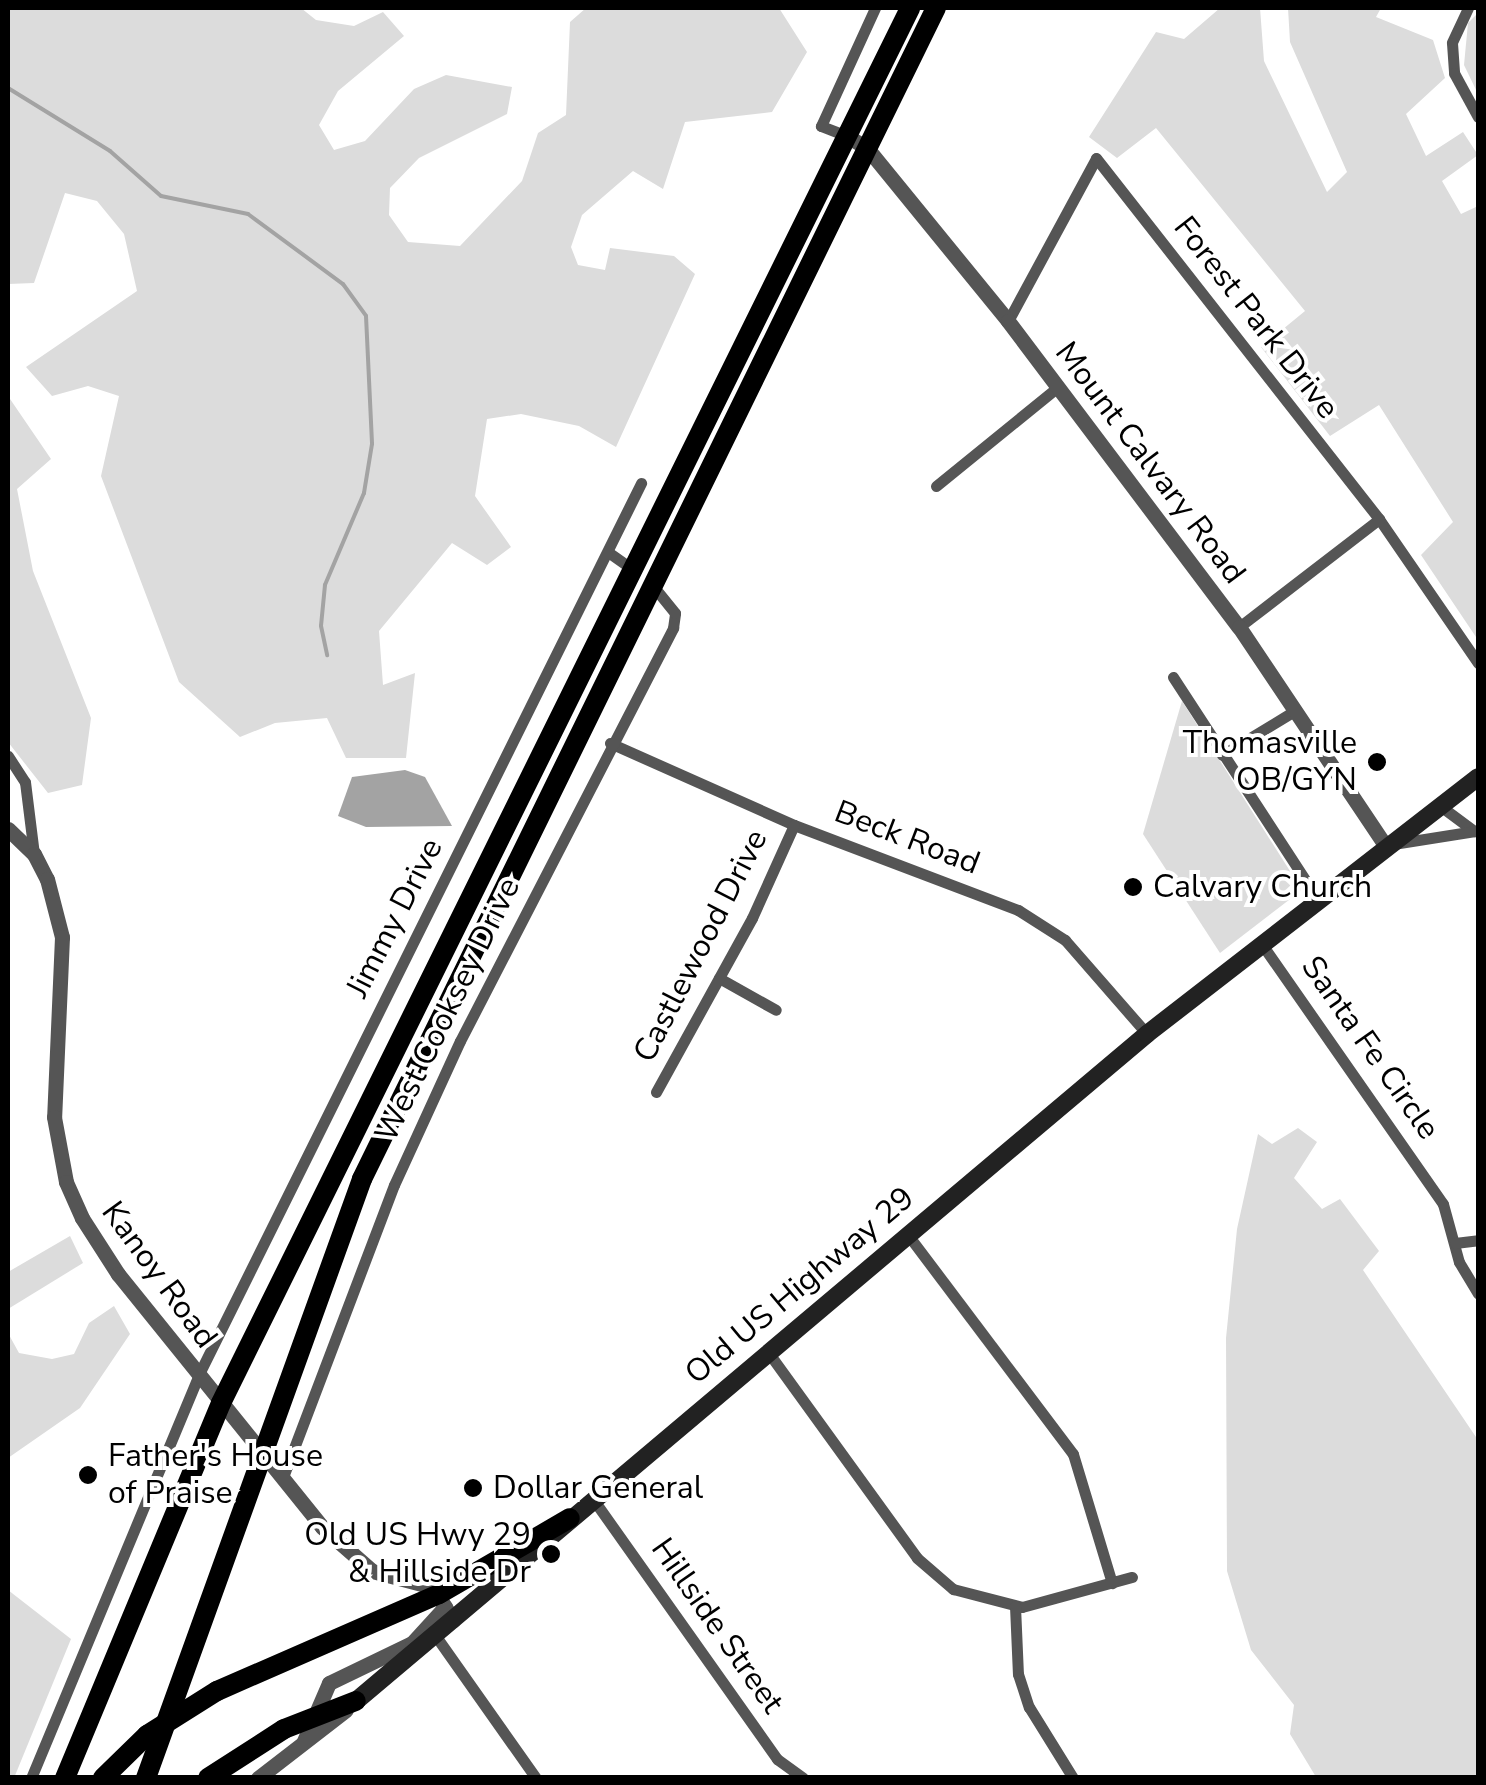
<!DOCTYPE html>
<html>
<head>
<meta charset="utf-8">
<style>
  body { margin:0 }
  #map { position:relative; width:1486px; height:1785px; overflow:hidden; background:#fff; font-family:"Nunito Sans",sans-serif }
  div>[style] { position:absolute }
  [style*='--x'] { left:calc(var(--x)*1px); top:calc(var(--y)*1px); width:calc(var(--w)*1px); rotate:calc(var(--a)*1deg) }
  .green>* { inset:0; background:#dcdcdc }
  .water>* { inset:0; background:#a3a3a3 }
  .stream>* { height:4px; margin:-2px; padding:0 2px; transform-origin:2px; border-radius:2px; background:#a3a3a3 }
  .minor>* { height:11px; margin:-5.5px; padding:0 5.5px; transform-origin:5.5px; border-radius:5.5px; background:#555 }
  .tertiary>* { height:15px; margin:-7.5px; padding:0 7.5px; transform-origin:7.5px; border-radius:7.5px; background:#555 }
  .secondary>* { height:18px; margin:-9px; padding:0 9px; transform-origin:9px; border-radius:9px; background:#222 }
  .trunk>* { height:20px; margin:-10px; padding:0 10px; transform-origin:10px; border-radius:10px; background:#000 }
  .dots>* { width:28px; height:28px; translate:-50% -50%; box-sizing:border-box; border:5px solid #fff; border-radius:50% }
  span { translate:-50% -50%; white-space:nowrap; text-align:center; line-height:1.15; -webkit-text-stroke:8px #fff; paint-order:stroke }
  .street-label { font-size:32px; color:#000 }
  .poi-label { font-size:32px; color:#000 }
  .right { translate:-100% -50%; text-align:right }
  .left { translate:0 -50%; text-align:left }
  .frame { position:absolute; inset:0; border:10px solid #000; pointer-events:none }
</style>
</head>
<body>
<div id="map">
  <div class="green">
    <i style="clip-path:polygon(8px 8px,301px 8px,316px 20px,354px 26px,383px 12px,404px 36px,338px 91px,319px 125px,334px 150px,365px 141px,414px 89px,446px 75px,512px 87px,507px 114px,419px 158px,390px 188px,389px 215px,408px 242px,460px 246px,522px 181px,538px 133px,566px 115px,570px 22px,586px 8px,779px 8px,807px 52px,772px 112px,685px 122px,663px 189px,633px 171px,582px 215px,571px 247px,578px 265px,605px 270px,610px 248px,674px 256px,695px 274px,616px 447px,579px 426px,521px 414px,487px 419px,475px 496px,511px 547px,487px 565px,452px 543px,379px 631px,383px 685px,415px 673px,406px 758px,346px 758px,327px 718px,275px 723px,240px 737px,179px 682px,101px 476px,119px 396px,88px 386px,52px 396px,26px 367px,137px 291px,124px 234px,97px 201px,65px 193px,34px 283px,8px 284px)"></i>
    <i style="clip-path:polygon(1220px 8px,1260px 8px,1264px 61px,1327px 192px,1347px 172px,1290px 42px,1288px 8px,1381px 8px,1376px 17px,1433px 40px,1445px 78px,1406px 114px,1426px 156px,1463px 132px,1478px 155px,1442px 181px,1461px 214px,1478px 206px,1478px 640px,1421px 555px,1453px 522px,1379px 405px,1330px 436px,1261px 347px,1305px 311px,1156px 128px,1117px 158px,1089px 137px,1156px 32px,1184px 39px)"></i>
    <i style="clip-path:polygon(1478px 13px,1478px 94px,1464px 65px,1468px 23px)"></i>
    <i style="clip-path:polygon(8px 396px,51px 459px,17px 489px,33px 571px,91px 718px,82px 785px,48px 793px,8px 742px)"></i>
    <i style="clip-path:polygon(1182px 701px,1302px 890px,1220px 953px,1143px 834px)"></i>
    <i style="clip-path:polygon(1298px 1128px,1317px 1142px,1294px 1178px,1322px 1209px,1340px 1199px,1379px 1251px,1363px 1270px,1478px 1440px,1478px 1777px,1316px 1777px,1290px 1734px,1294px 1705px,1251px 1650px,1227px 1571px,1226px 1338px,1237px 1229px,1258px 1134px,1272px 1144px)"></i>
    <i style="clip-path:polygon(70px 1236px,83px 1263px,8px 1309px,8px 1272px)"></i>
    <i style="clip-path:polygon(114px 1306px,130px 1334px,80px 1408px,8px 1458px,8px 1333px,19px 1353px,52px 1359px,74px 1354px,89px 1323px)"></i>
    <i style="clip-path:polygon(8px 1590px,71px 1639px,14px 1778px,8px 1777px)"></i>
  </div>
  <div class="water">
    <i style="clip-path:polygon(405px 770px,425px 777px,452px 826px,366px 827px,338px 816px,352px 777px)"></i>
  </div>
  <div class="stream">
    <i style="--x:8;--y:88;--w:120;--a:31.7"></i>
    <i style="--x:110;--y:151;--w:68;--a:41.4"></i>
    <i style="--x:161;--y:196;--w:89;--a:11.7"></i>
    <i style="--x:248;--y:214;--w:118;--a:36.4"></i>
    <i style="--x:343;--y:284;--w:39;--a:54"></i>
    <i style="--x:366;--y:316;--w:128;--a:87.3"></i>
    <i style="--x:372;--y:444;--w:50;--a:99.3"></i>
    <i style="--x:364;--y:493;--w:100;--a:113"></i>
    <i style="--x:325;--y:585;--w:41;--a:95.6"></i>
    <i style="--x:321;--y:626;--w:30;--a:78"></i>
  </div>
  <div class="minor">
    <i style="--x:1468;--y:8;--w:38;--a:115"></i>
    <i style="--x:1452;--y:43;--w:30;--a:86"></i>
    <i style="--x:1454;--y:73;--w:50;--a:61.4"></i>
    <i style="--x:847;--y:136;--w:28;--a:-159"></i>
    <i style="--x:821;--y:126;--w:130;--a:-65.4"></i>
    <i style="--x:1008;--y:321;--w:185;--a:-61.6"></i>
    <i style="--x:1096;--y:158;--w:459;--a:51.9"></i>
    <i style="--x:1379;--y:519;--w:175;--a:55.5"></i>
    <i style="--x:936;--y:486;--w:157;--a:-39.1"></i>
    <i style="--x:608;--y:552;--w:29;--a:35"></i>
    <i style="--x:1239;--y:627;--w:177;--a:-37.6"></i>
    <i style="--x:1173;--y:677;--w:264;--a:56.9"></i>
    <i style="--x:610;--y:743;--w:201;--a:24"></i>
    <i style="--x:794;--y:825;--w:240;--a:20.8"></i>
    <i style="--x:1018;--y:910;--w:56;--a:32.6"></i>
    <i style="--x:1065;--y:940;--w:125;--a:48.9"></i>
    <i style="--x:1222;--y:755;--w:87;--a:-31.3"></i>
    <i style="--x:8;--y:756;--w:31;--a:57"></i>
    <i style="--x:25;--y:782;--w:73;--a:82.9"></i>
    <i style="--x:1439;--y:805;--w:44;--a:36.6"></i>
    <i style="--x:1393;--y:844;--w:83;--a:-9"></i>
    <i style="--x:1261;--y:943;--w:318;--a:55.1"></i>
    <i style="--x:1443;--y:1204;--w:60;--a:74.6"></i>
    <i style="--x:1459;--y:1262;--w:37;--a:59"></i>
    <i style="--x:719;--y:978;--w:65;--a:29.3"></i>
    <i style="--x:656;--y:1092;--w:199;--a:-61.1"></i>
    <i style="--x:752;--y:918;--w:102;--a:-65.7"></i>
    <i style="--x:908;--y:1235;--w:274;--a:53"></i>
    <i style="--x:1073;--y:1454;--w:135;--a:73.2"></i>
    <i style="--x:1455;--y:1243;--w:23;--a:-7"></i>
    <i style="--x:768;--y:1352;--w:254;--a:54.1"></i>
    <i style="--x:917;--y:1558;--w:48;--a:40.7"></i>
    <i style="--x:953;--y:1589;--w:71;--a:14.6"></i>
    <i style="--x:1022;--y:1607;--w:114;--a:-15.3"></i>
    <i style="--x:283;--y:1477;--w:312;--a:-69.2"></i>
    <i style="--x:394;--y:1185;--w:158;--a:-65.4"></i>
    <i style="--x:460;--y:1041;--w:465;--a:-62.7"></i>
    <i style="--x:673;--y:628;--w:15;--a:-82"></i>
    <i style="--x:675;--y:613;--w:36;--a:-129"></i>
    <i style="--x:593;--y:1499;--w:319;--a:54.7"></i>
    <i style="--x:777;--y:1759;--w:32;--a:36"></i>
    <i style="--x:1015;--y:1606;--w:68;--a:87.5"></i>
    <i style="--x:1018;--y:1674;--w:35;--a:72"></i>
    <i style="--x:1029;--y:1707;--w:84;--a:58.2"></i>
    <i style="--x:435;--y:1635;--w:175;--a:54.8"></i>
    <i style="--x:31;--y:1778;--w:435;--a:-67.4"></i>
    <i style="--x:198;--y:1376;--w:997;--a:-63.61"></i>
  </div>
  <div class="tertiary">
    <i style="--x:847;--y:136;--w:23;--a:31"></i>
    <i style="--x:867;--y:148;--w:223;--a:50.8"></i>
    <i style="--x:1008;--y:321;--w:383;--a:53"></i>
    <i style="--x:1239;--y:627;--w:261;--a:56.2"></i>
    <i style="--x:8;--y:829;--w:36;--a:44"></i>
    <i style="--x:34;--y:854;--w:28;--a:63"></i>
    <i style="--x:47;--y:879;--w:60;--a:75.5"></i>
    <i style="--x:62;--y:937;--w:180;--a:92.5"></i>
    <i style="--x:54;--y:1117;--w:66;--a:79.5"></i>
    <i style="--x:66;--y:1182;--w:39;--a:66"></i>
    <i style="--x:82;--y:1218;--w:67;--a:57.3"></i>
    <i style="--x:118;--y:1274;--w:325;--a:51.1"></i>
    <i style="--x:322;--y:1527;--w:67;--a:41.3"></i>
    <i style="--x:372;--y:1571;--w:63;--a:14.7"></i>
    <i style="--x:433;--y:1587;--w:39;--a:59"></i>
    <i style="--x:304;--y:1741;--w:63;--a:-66.7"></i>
    <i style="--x:329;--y:1683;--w:92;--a:-25.7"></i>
    <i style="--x:412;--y:1643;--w:49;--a:-47.5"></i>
    <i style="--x:258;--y:1778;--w:111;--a:-37.7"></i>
  </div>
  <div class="secondary">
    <i style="--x:356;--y:1701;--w:1035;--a:-40.14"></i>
    <i style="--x:1147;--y:1034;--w:419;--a:-37.8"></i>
  </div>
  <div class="trunk">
    <i style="--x:65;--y:1778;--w:406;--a:-67.4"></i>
    <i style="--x:221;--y:1403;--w:1556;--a:-63.71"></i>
    <i style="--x:103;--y:1778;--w:62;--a:-44.3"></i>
    <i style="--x:147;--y:1735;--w:83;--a:-32.2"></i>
    <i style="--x:217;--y:1691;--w:242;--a:-23.6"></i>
    <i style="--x:439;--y:1594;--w:151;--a:-30.1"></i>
    <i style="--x:146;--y:1778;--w:637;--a:-70.17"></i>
    <i style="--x:362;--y:1179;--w:1304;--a:-63.89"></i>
    <i style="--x:208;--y:1778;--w:90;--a:-32.8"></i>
    <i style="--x:284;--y:1729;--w:77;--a:-21.3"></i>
  </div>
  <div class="dots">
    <i style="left:1377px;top:762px;background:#000"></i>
    <i style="left:1133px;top:887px;background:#000"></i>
    <i style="left:88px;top:1475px;background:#000"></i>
    <i style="left:473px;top:1488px;background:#000"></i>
    <i style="left:551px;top:1554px;background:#000"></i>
  </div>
  <div class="street-label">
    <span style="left:1256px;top:318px;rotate:52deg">Forest Park Drive</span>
    <span style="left:1150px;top:463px;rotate:53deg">Mount Calvary Road</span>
    <span style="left:907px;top:838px;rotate:21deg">Beck Road</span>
    <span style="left:395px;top:918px;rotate:-63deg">Jimmy Drive</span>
    <span style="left:701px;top:946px;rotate:-63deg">Castlewood Drive</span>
    <span style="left:448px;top:1010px;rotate:-64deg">West Cooksey Drive</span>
    <span style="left:1370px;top:1048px;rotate:55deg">Santa Fe Circle</span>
    <span style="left:159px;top:1275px;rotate:54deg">Kanoy Road</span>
    <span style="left:800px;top:1286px;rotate:-40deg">Old US Highway 29</span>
    <span style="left:717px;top:1626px;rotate:55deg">Hillside Street</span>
  </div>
  <div class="poi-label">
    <span class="right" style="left:1357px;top:762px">Thomasville<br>OB/GYN</span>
    <span class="left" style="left:1153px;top:887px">Calvary Church</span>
    <span class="left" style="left:108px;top:1475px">Father's House<br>of Praise</span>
    <span class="left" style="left:493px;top:1488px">Dollar General</span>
    <span class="right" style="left:531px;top:1554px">Old US Hwy 29<br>&amp; Hillside Dr</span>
  </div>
  <div class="frame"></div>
</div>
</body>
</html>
